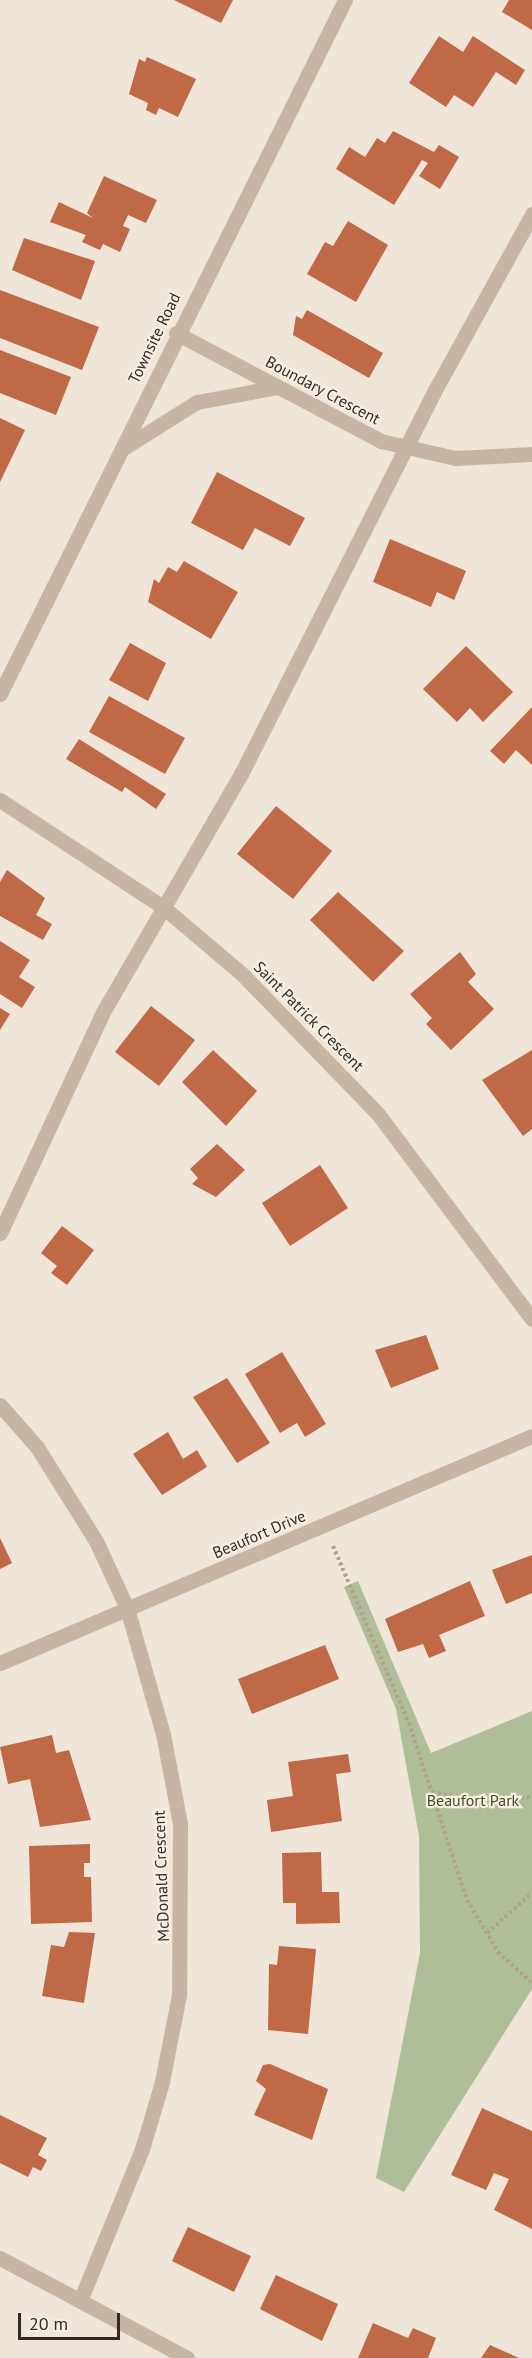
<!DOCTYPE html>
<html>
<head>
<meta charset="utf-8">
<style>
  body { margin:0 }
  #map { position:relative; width:532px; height:2358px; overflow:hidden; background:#efe5d8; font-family:"PT Sans",sans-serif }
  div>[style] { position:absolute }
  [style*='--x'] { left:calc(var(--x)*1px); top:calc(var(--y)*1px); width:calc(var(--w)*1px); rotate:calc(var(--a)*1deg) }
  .green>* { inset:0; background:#afbd99 }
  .building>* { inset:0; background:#bf6946 }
  .path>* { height:4px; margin-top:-2px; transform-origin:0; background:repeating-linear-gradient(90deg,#b2a08f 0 3px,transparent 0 6px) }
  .service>* { height:15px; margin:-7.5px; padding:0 7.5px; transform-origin:7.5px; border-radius:7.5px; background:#c6b5a5 }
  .minor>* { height:15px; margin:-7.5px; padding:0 7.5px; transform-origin:7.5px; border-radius:7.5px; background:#c6b5a5 }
  .tertiary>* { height:15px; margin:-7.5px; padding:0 7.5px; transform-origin:7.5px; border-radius:7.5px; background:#c6b5a5 }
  span { translate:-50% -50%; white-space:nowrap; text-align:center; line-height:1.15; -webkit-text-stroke:4.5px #f7efe3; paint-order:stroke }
  .street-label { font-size:16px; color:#322a26 }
  .park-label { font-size:16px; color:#404f2b }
  .scale { position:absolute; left:18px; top:2313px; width:102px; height:27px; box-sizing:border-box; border:3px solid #322a26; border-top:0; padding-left:8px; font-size:18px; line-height:21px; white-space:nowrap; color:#322a26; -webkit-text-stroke:4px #f7efe3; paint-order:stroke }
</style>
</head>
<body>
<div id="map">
  <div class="green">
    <i style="clip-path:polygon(358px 1581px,431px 1753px,532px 1711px,532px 1989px,404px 2192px,376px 2178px,420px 1953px,419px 1836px,396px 1709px,344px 1587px)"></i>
  </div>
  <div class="building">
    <i style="clip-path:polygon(174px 0,233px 0,221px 23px)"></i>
    <i style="clip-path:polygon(509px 0,532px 0,532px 30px,502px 12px)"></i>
    <i style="clip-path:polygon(439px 36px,463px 52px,473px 36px,525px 70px,516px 85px,496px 72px,473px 107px,454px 95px,446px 107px,409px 83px)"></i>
    <i style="clip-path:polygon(147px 57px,196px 79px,178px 117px,159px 108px,156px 115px,146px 110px,148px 103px,129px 94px,139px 59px,145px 62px)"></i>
    <i style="clip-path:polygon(393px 131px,434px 152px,439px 145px,459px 157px,440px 189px,419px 176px,428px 163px,422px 160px,394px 205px,336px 169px,349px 147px,365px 157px,377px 138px,385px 143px)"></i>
    <i style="clip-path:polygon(104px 176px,157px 200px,146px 223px,128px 215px,123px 226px,130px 229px,120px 252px,103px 244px,100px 250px,82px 242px,86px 235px,50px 222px,59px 202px,93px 218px,87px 213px)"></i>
    <i style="clip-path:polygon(348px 221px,388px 245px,356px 302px,307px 274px,325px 242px,333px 246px)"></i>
    <i style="clip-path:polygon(24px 238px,95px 261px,81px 300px,12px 270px)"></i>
    <i style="clip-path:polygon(0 290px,99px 327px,82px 370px,0 338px)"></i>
    <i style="clip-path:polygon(307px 310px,383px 353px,369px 378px,293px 335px,296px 316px,302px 319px)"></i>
    <i style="clip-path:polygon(0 350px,71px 377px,56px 415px,0 393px)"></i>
    <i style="clip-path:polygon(0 418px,25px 430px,0 482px)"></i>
    <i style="clip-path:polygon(217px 472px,305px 518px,290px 546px,255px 528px,243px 550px,191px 523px)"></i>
    <i style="clip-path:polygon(390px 539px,466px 571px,454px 600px,437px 592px,431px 607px,373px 582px)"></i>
    <i style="clip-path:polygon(184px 561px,238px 592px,211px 639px,148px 602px,154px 579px,159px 583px,168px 567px,177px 572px)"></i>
    <i style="clip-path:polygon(130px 643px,166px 663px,148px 701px,109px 680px)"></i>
    <i style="clip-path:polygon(466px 646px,513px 692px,483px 722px,470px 708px,457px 722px,423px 689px)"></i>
    <i style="clip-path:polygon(109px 696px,185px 738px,165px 774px,89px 732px)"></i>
    <i style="clip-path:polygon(532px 707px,532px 765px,516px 750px,504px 764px,490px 751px)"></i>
    <i style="clip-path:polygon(79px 739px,166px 794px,156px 809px,125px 787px,122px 792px,66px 759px)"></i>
    <i style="clip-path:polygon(276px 806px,332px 851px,293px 899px,237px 854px)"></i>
    <i style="clip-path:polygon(7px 870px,45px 898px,36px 915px,52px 924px,43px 940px,0 916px,0 882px)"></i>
    <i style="clip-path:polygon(338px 892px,404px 951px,373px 982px,310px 920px)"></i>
    <i style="clip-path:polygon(0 941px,30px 960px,19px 977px,35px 987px,22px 1008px,0 994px)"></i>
    <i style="clip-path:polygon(460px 952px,476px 974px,468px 982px,494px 1009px,451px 1050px,426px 1024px,432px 1018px,410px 994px)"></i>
    <i style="clip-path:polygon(151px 1006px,195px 1040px,159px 1086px,115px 1052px)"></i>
    <i style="clip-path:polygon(0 1008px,10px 1014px,0 1030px)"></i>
    <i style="clip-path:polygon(213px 1050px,257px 1091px,226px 1126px,182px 1082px)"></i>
    <i style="clip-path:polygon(532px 1050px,532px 1129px,523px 1136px,482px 1080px)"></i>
    <i style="clip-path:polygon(217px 1144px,245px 1170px,216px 1197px,192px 1184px,198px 1178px,190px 1169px)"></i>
    <i style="clip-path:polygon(320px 1165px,348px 1208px,290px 1246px,262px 1203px)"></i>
    <i style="clip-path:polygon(62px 1226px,94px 1250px,67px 1285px,51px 1273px,57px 1266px,41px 1253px)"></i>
    <i style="clip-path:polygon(426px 1335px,439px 1369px,391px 1388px,375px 1350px)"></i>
    <i style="clip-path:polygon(282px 1352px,326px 1424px,305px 1437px,297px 1423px,280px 1433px,245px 1374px)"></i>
    <i style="clip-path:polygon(227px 1378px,270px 1443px,237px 1463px,193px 1397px)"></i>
    <i style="clip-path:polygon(168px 1432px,183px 1459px,197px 1450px,207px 1467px,162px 1495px,133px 1454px)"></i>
    <i style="clip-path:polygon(0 1538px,12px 1563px,0 1569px)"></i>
    <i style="clip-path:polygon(532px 1555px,532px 1593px,506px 1604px,492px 1570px)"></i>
    <i style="clip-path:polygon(470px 1581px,485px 1616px,439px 1635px,446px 1651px,429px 1658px,423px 1644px,398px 1652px,385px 1619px)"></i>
    <i style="clip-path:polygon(325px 1645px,339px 1679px,252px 1714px,238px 1679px)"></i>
    <i style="clip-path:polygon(52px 1735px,56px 1753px,69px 1750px,91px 1820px,40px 1827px,30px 1779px,8px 1784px,0 1747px)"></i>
    <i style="clip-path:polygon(348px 1754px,351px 1772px,336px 1774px,342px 1821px,271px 1832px,267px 1800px,293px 1796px,288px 1762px)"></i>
    <i style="clip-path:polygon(90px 1844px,90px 1863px,84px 1863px,84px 1877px,91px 1877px,92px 1922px,31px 1924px,29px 1846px)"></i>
    <i style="clip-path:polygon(321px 1852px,322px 1892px,339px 1892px,340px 1923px,296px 1924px,296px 1903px,283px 1903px,282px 1853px)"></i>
    <i style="clip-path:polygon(69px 1932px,95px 1933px,84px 2003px,42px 1996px,51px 1945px,64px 1947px)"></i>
    <i style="clip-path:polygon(279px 1946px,316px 1949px,308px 2034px,268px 2030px,269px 1964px,277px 1965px)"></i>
    <i style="clip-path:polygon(270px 2064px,328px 2089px,312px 2140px,254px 2115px,266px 2089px,256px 2081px,263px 2065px)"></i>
    <i style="clip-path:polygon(482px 2108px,532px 2131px,532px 2229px,494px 2210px,509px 2179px,494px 2173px,486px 2190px,451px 2175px)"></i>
    <i style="clip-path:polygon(0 2115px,47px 2138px,38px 2155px,47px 2160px,41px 2171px,33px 2167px,28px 2177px,0 2163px)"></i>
    <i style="clip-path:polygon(188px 2227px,251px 2256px,234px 2292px,172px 2261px)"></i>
    <i style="clip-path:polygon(276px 2275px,338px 2304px,322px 2341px,260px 2309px)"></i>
    <i style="clip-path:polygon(373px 2323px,408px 2338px,413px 2328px,436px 2338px,428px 2358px,358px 2358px)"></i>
    <i style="clip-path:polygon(490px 2345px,519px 2358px,481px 2358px)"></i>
  </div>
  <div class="path">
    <i style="--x:333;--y:1546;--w:193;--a:66.8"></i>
    <i style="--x:409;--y:1723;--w:186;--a:71.9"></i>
    <i style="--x:467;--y:1900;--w:61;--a:59.2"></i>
    <i style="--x:498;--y:1952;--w:46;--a:42.4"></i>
    <i style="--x:432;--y:1792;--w:48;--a:10.8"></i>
    <i style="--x:479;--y:1801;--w:53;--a:-4.3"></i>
    <i style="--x:487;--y:1933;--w:60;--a:-41.6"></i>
  </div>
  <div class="service">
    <i style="--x:0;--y:1233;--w:244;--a:-65"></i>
    <i style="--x:103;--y:1012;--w:275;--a:-59.9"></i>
    <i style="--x:241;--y:774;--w:430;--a:-63.2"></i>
    <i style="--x:435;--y:390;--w:201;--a:-61.1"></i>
  </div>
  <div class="minor">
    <i style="--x:0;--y:800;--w:195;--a:33.3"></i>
    <i style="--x:163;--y:907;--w:104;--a:40.3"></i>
    <i style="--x:242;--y:974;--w:195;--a:45.8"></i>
    <i style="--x:378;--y:1114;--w:256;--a:53.1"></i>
    <i style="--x:0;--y:1405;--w:56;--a:48.6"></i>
    <i style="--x:37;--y:1447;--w:111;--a:57.9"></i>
    <i style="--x:96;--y:1541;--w:74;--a:65.2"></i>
    <i style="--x:127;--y:1608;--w:131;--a:74.1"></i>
    <i style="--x:163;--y:1734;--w:92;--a:79.3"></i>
    <i style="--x:180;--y:1824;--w:171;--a:90.3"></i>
    <i style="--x:179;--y:1995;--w:89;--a:101.1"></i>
    <i style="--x:162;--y:2082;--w:70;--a:106.6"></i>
    <i style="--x:142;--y:2149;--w:164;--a:112.2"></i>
    <i style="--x:0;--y:1663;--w:578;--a:-23.11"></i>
  </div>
  <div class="tertiary">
    <i style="--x:176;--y:333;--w:232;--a:27.8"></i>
    <i style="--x:381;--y:441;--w:76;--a:12.9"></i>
    <i style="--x:455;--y:458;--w:77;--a:-3"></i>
    <i style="--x:122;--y:449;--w:89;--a:-32.1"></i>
    <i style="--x:197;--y:402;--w:81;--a:-10.6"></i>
    <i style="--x:0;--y:694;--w:775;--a:-63.57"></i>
    <i style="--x:0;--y:2258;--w:212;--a:28.1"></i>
  </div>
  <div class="street-label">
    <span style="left:154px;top:338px;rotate:-64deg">Townsite Road</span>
    <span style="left:323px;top:390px;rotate:28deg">Boundary Crescent</span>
    <span style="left:309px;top:1016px;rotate:45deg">Saint Patrick Crescent</span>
    <span style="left:259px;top:1534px;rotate:-23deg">Beaufort Drive</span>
    <span style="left:161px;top:1876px;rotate:-92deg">McDonald Crescent</span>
  </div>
  <div class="park-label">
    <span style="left:473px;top:1800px">Beaufort Park</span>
  </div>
  <div class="scale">20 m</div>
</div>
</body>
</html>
